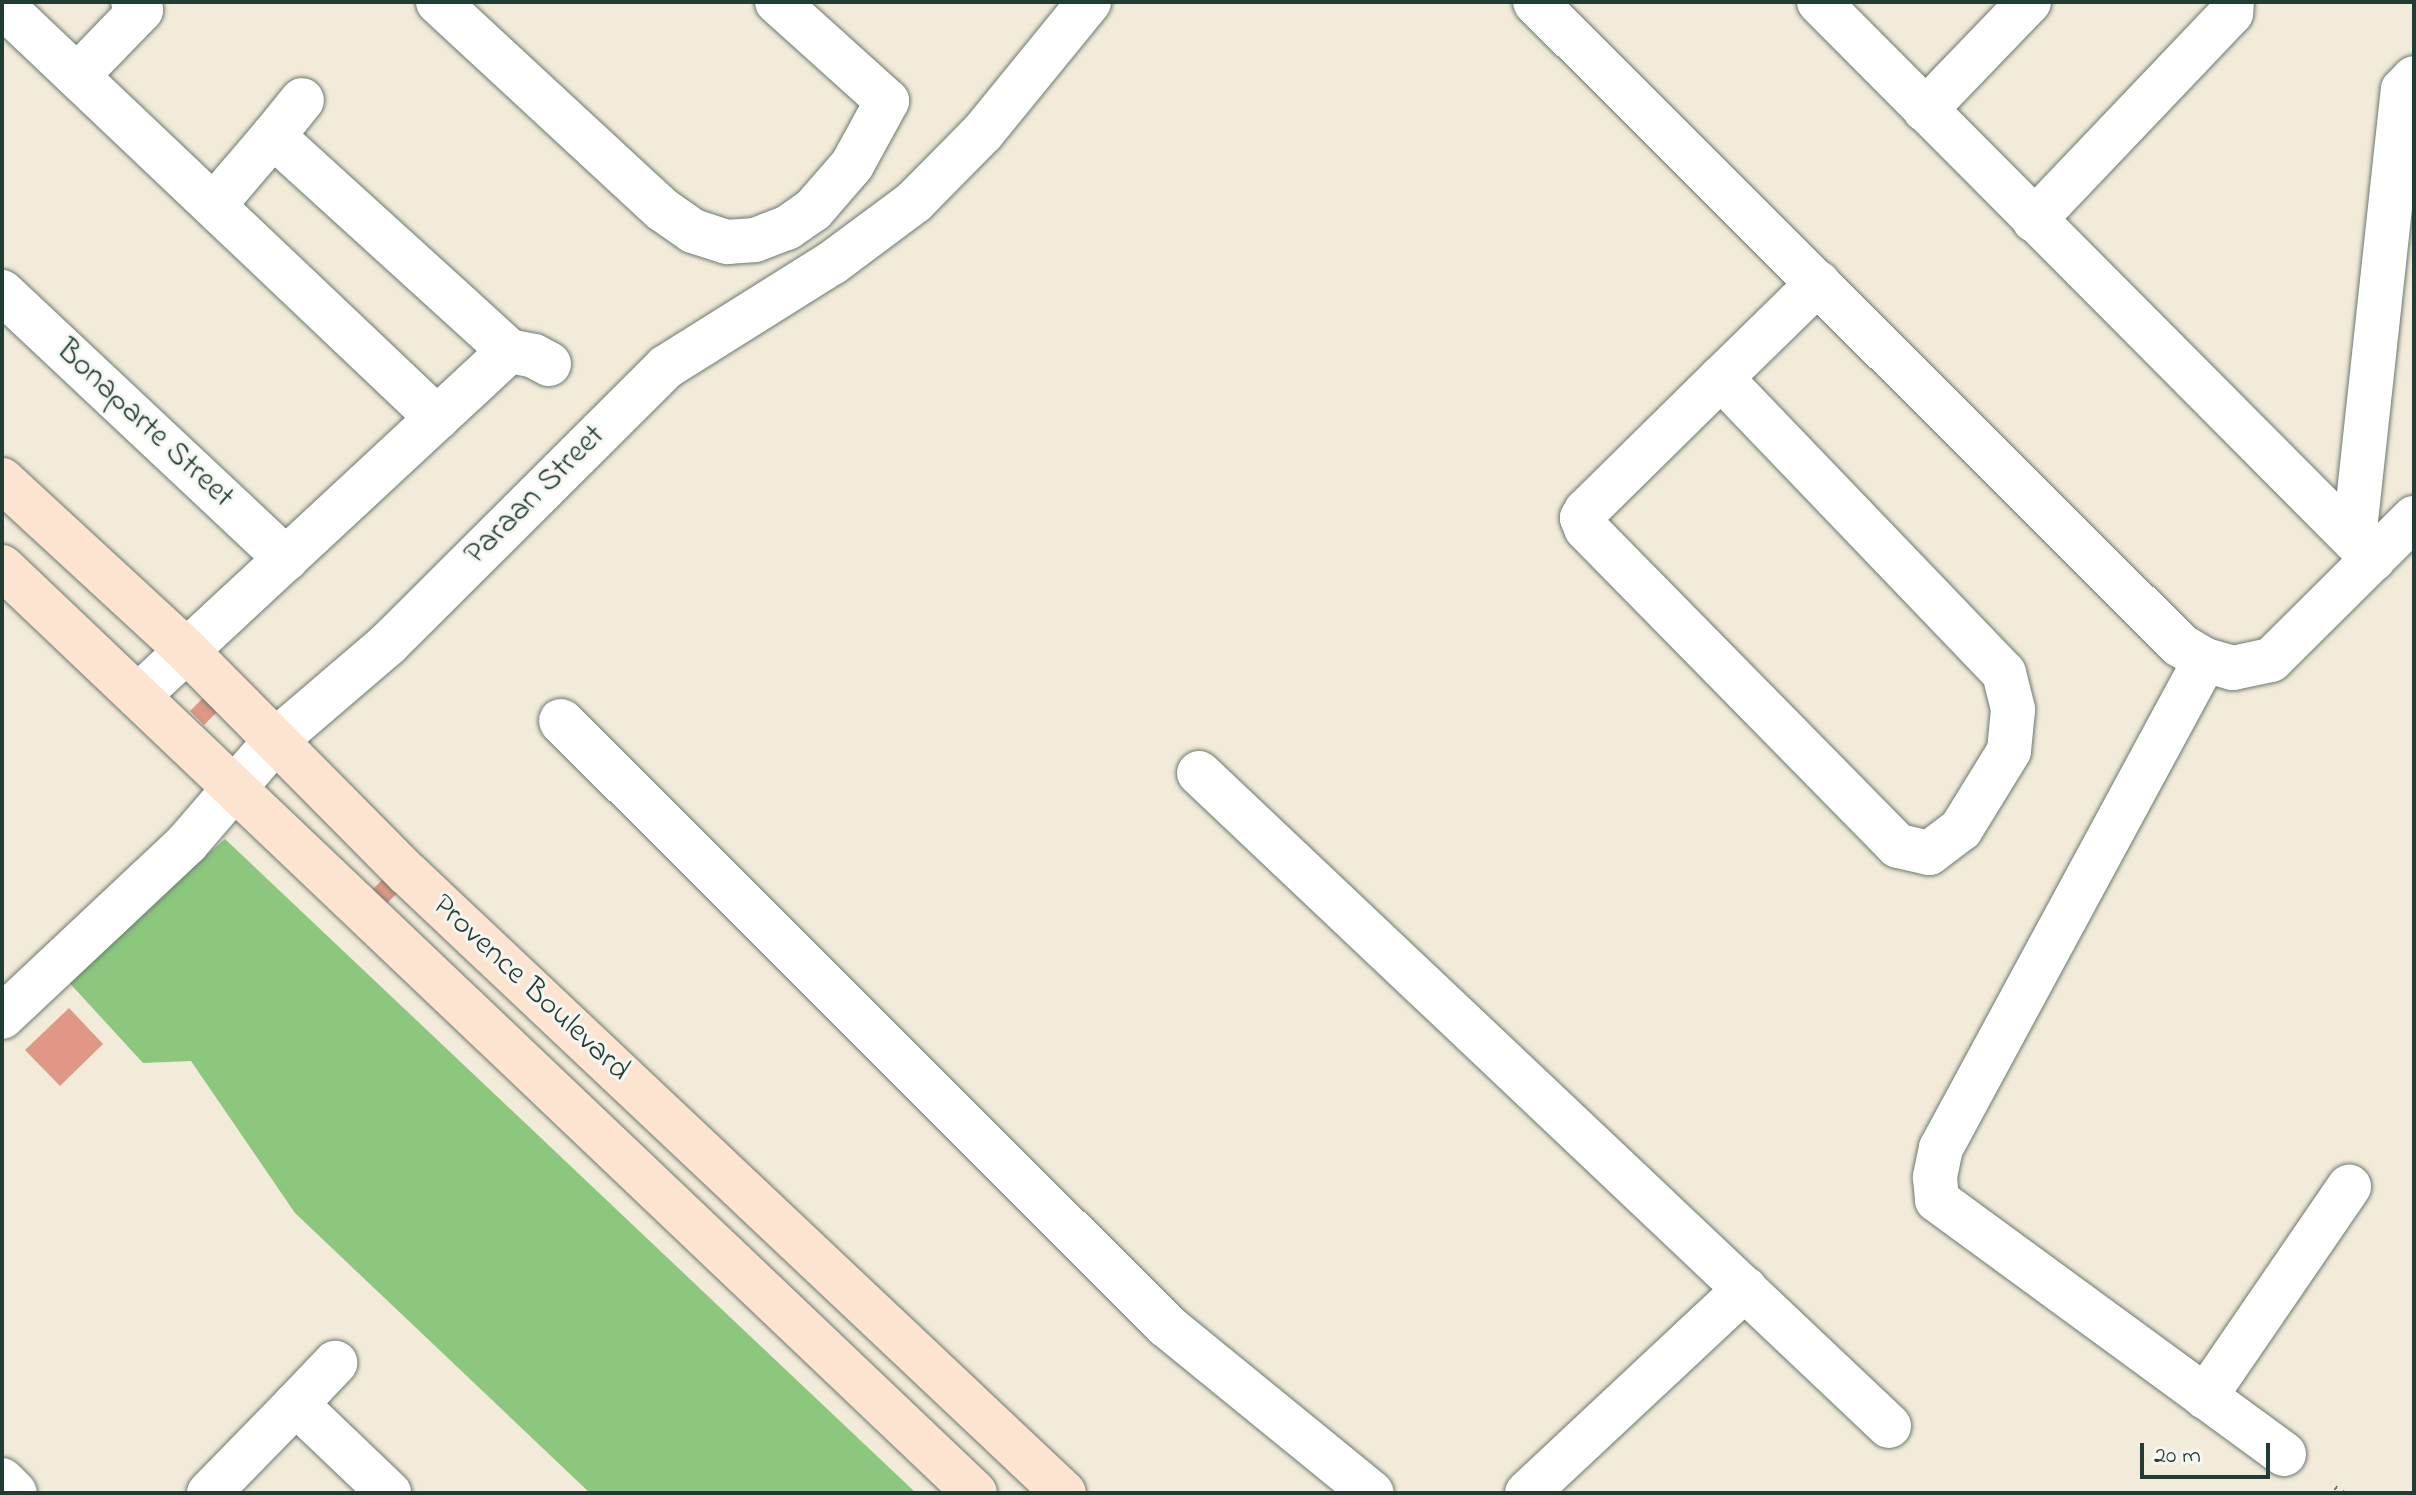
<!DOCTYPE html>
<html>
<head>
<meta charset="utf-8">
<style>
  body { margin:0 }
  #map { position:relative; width:2416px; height:1495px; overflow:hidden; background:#f2ebd9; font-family:"Indie Flower",sans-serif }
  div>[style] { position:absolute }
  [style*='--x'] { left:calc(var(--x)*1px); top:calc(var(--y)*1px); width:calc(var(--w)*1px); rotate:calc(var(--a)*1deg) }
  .green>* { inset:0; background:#8bc77c }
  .building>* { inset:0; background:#e09785 }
  .path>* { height:5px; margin-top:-2.5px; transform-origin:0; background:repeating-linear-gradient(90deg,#697a6e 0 2px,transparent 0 8px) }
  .roads { filter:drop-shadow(0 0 2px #697a6e) drop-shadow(0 0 2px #697a6e) }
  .street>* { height:44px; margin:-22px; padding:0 22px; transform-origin:22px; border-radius:22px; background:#fff }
  .secondary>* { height:44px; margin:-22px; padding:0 22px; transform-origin:22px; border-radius:22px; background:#fde4d1 }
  span { translate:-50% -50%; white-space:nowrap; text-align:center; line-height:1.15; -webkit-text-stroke:6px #f6f6f2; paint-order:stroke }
  .street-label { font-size:32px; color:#1f3d34 }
  .frame { position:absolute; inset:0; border:4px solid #1f3d34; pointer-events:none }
  .scale { position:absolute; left:2140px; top:1443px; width:130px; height:36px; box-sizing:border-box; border:4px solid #1f3d34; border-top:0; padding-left:10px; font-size:24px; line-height:28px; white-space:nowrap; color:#1f3d34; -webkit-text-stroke:6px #f6f6f2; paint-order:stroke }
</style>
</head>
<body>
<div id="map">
  <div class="green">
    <i style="clip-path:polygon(225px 839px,916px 1493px,590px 1493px,295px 1213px,191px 1061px,143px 1063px,65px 978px)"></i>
  </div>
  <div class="building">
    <i style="clip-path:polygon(210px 691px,224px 705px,204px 725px,190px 711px)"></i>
    <i style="clip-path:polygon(391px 871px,405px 886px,386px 904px,372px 890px)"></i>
    <i style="clip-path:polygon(69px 1008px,103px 1044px,60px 1086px,25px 1050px)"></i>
  </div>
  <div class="path">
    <i style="--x:2335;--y:1487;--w:11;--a:34"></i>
  </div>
  <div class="roads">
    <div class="street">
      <i style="--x:438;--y:2;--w:306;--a:42.8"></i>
      <i style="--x:663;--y:210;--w:37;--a:35"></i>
      <i style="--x:693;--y:231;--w:36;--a:18"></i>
      <i style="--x:727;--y:242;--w:28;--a:-4"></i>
      <i style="--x:755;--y:240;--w:34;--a:-21"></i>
      <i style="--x:787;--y:228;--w:32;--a:-35"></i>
      <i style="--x:813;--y:210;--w:60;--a:-49.1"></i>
      <i style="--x:852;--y:165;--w:73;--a:-61.3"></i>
      <i style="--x:887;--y:101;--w:148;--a:-138"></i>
      <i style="--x:1535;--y:2;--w:911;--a:44.91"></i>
      <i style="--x:2180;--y:645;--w:29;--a:31"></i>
      <i style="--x:2205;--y:660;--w:29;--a:16"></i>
      <i style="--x:2233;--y:668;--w:39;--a:-12"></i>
      <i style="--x:2271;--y:660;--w:202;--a:-44.8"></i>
      <i style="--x:1819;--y:2;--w:786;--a:45.15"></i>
      <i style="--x:2;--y:5;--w:600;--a:43.51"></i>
      <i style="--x:77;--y:76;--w:92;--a:-45.9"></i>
      <i style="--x:141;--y:10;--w:11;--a:-135"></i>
      <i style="--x:1925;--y:110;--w:150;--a:-46.1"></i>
      <i style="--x:273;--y:136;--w:46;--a:-51.1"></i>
      <i style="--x:214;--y:205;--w:91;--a:-49.5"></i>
      <i style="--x:273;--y:136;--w:319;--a:42.3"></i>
      <i style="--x:509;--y:351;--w:25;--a:11"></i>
      <i style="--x:534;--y:356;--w:17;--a:28"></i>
      <i style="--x:2034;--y:220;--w:286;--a:-46.4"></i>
      <i style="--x:2231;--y:13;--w:11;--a:-85"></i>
      <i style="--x:2;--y:292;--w:390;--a:43.2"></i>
      <i style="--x:1721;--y:378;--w:409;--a:46.2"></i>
      <i style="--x:2004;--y:673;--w:38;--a:76"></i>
      <i style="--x:2013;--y:710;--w:41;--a:95.6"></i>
      <i style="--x:2009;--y:751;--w:92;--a:121.6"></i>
      <i style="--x:1961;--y:829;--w:40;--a:143"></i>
      <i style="--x:1929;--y:853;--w:32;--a:-167"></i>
      <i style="--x:1898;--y:846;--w:445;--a:-134.5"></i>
      <i style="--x:1586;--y:528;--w:11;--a:-112"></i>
      <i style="--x:1582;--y:518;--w:8;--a:-60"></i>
      <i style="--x:1586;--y:511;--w:190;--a:-44.6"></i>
      <i style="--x:1721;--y:378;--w:136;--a:-44.4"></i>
      <i style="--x:2354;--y:539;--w:452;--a:-83.8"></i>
      <i style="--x:2403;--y:90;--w:16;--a:-47"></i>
      <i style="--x:2205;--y:660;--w:555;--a:118.41"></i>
      <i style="--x:1941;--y:1148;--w:30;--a:102"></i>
      <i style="--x:1935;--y:1177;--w:23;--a:85"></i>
      <i style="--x:1937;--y:1200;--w:430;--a:36.2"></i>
      <i style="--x:139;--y:695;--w:505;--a:-42.91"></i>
      <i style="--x:561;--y:721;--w:856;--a:44.95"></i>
      <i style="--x:1167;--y:1326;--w:264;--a:39.2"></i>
      <i style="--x:1199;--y:773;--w:950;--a:43.42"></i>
      <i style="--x:2;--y:1017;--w:254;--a:-43.2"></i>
      <i style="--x:187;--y:843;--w:136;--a:-49.2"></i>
      <i style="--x:276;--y:740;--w:148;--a:-40.6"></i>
      <i style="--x:388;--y:644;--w:392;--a:-44.9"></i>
      <i style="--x:666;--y:367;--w:196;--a:-32.1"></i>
      <i style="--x:832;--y:263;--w:102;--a:-36.6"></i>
      <i style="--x:914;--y:202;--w:98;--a:-45.4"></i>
      <i style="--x:983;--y:132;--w:168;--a:-50.8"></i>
      <i style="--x:2205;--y:1397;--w:255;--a:-55.6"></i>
      <i style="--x:296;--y:1404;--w:57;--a:-46.4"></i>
      <i style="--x:2;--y:1480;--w:18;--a:45"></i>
      <i style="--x:209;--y:1493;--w:124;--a:-45.7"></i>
      <i style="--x:296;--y:1404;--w:129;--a:43.7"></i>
      <i style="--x:1527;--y:1493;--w:299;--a:-43.1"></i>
    </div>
    <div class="secondary">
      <i style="--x:2;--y:480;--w:252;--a:42.7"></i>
      <i style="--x:187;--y:651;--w:313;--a:45.3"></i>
      <i style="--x:407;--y:873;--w:903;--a:43.34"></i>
      <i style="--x:2;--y:567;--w:1343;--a:43.58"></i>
    </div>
  </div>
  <div class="street-label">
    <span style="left:144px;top:425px;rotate:43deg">Bonaparte Street</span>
    <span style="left:536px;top:496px;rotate:-45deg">Paraan Street</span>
    <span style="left:530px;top:989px;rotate:43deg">Provence Boulevard</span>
  </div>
  <div class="frame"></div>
  <div class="scale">20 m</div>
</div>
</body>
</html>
